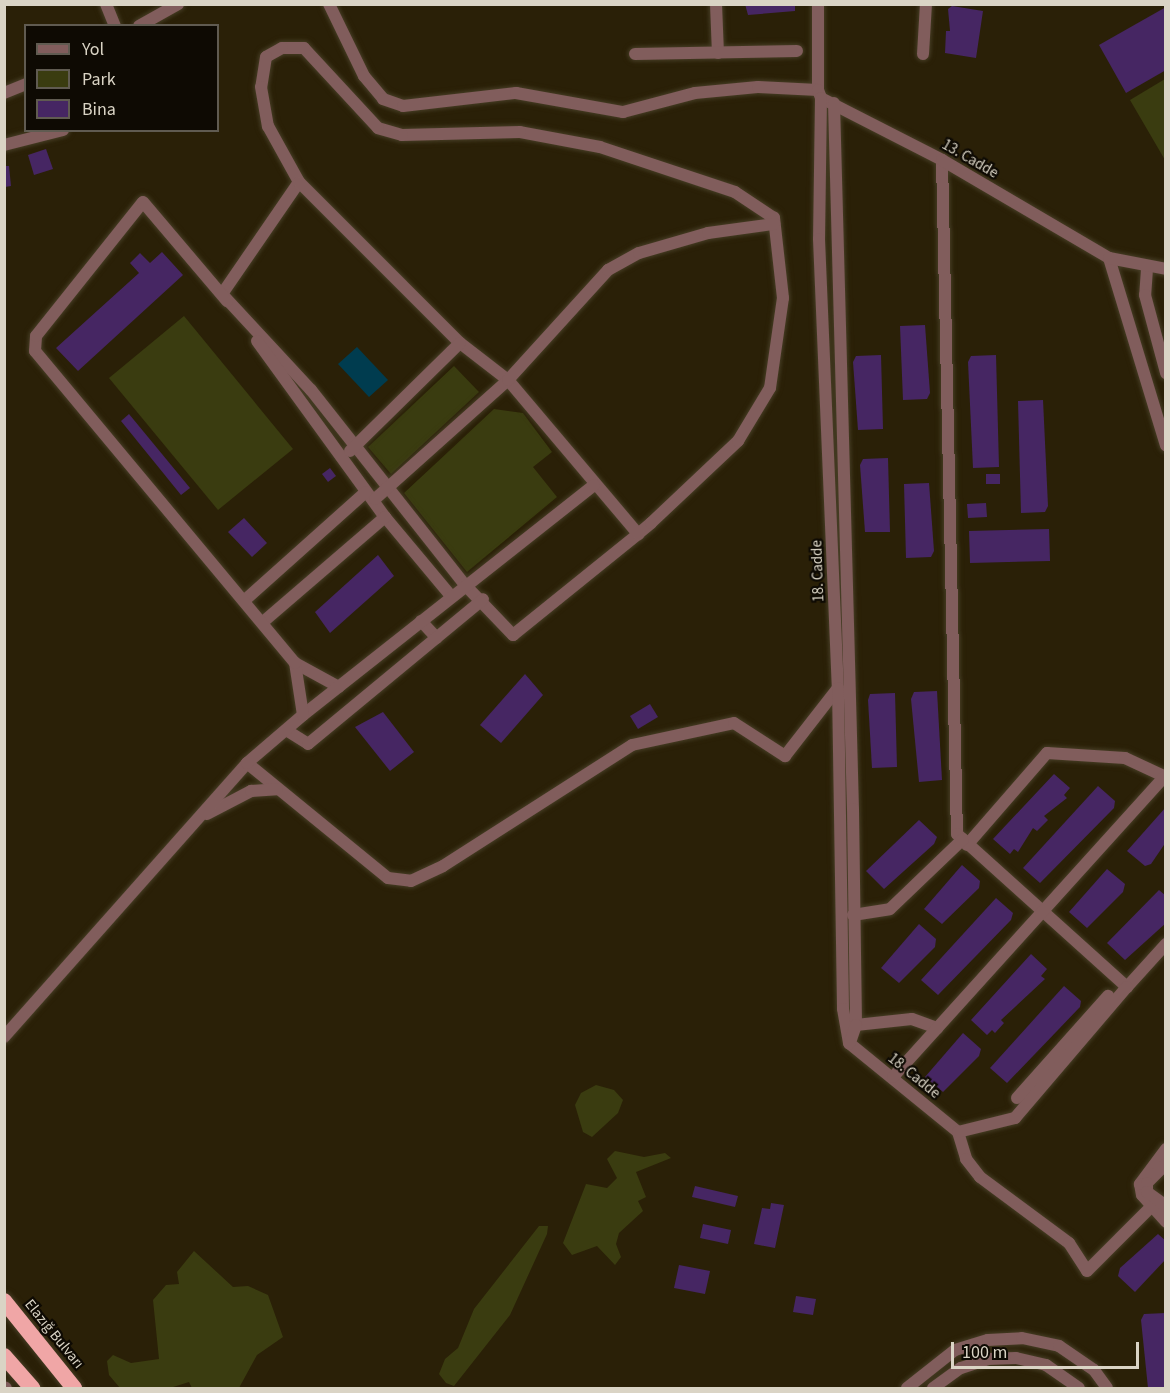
<!DOCTYPE html>
<html>
<head>
<meta charset="utf-8">
<style>
  body { margin:0 }
  #map { position:relative; width:1170px; height:1393px; overflow:hidden; background:#2a2007; font-family:"Source Sans 3",sans-serif }
  div>[style] { position:absolute }
  [style*='--x'] { left:calc(var(--x)*1px); top:calc(var(--y)*1px); width:calc(var(--w)*1px); rotate:calc(var(--a)*1deg) }
  .green>* { inset:0; background:#3a3c10 }
  .water>* { inset:0; background:#003c4f }
  .building>* { inset:0; background:#462663 }
  .roads { filter:drop-shadow(0 0 2px #463d25) drop-shadow(0 0 2px #463d25) }
  .minor>* { height:12px; margin:-6px; padding:0 6px; transform-origin:6px; border-radius:6px; background:#815d5c }
  .tertiary>* { height:12px; margin:-6px; padding:0 6px; transform-origin:6px; border-radius:6px; background:#815d5c }
  .trunk>* { height:16px; margin:-8px; padding:0 8px; transform-origin:8px; border-radius:8px; background:#f0a6a6 }
  span { translate:-50% -50%; white-space:nowrap; text-align:center; line-height:1.15; -webkit-text-stroke:4.5px #0e0a03; paint-order:stroke }
  .street-label { font-size:15px; color:#dad4c5 }
  .frame { position:absolute; inset:0; border:6px solid #dad4c5; pointer-events:none }
  .legend { position:absolute; left:24px; top:24px; width:195px; height:108px; box-sizing:border-box; background:#0e0a03; border:2px solid #605b51; margin:0; padding:8px 10px; list-style:none; font-size:18px; color:#dad4c5 }
  .legend li { display:flex; align-items:center; gap:12px; height:30px }
  .legend b { width:30px; border:2px solid #605b51 }
  .scale { position:absolute; left:951px; top:1342px; width:188px; height:27px; box-sizing:border-box; border:3px solid #dad4c5; border-top:0; padding-left:8px; font-size:18px; line-height:21px; white-space:nowrap; color:#dad4c5; -webkit-text-stroke:4px #0e0a03; paint-order:stroke }
</style>
</head>
<body>
<div id="map">
  <div class="green">
    <i style="clip-path:polygon(1165px 79px,1165px 160px,1130px 100px)"></i>
    <i style="clip-path:polygon(184px 316px,293px 449px,218px 510px,109px 378px)"></i>
    <i style="clip-path:polygon(454px 366px,479px 392px,391px 474px,368px 447px)"></i>
    <i style="clip-path:polygon(494px 409px,523px 413px,552px 452px,533px 467px,557px 497px,467px 572px,404px 493px)"></i>
    <i style="clip-path:polygon(596px 1085px,614px 1090px,623px 1100px,618px 1113px,592px 1137px,583px 1132px,575px 1105px,581px 1093px)"></i>
    <i style="clip-path:polygon(615px 1151px,644px 1157px,665px 1153px,671px 1158px,636px 1172px,646px 1197px,638px 1201px,643px 1211px,619px 1233px,616px 1244px,621px 1257px,615px 1265px,597px 1246px,572px 1255px,563px 1243px,586px 1184px,607px 1188px,617px 1178px,607px 1159px)"></i>
    <i style="clip-path:polygon(539px 1226px,548px 1226px,547px 1234px,510px 1315px,454px 1386px,446px 1383px,439px 1374px,445px 1359px,458px 1348px,474px 1309px)"></i>
    <i style="clip-path:polygon(194px 1251px,233px 1287px,248px 1286px,268px 1295px,283px 1337px,257px 1355px,239px 1388px,192px 1388px,189px 1382px,170px 1388px,120px 1388px,109px 1375px,107px 1361px,113px 1355px,131px 1363px,159px 1359px,153px 1300px,166px 1285px,179px 1284px,177px 1272px)"></i>
  </div>
  <div class="water">
    <i style="clip-path:polygon(357px 347px,388px 380px,369px 397px,338px 364px)"></i>
  </div>
  <div class="building">
    <i style="clip-path:polygon(745px 4px,795px 4px,795px 11px,748px 15px)"></i>
    <i style="clip-path:polygon(952px 6px,983px 11px,976px 58px,945px 53px,946px 31px,950px 31px,948px 9px)"></i>
    <i style="clip-path:polygon(1166px 7px,1166px 70px,1126px 93px,1099px 45px)"></i>
    <i style="clip-path:polygon(46px 149px,53px 169px,34px 175px,28px 155px)"></i>
    <i style="clip-path:polygon(5px 166px,9px 166px,11px 186px,5px 187px)"></i>
    <i style="clip-path:polygon(162px 252px,183px 275px,78px 371px,56px 348px,139px 273px,130px 263px,140px 253px,150px 263px)"></i>
    <i style="clip-path:polygon(925px 325px,930px 393px,927px 399px,903px 400px,900px 326px)"></i>
    <i style="clip-path:polygon(881px 355px,883px 429px,858px 430px,853px 362px,856px 356px)"></i>
    <i style="clip-path:polygon(996px 355px,999px 467px,973px 468px,968px 362px,971px 356px)"></i>
    <i style="clip-path:polygon(1043px 400px,1048px 506px,1045px 512px,1021px 513px,1018px 401px)"></i>
    <i style="clip-path:polygon(129px 414px,190px 488px,181px 495px,121px 421px)"></i>
    <i style="clip-path:polygon(888px 458px,890px 532px,865px 532px,860px 465px,863px 459px)"></i>
    <i style="clip-path:polygon(330px 468px,336px 476px,328px 482px,322px 474px)"></i>
    <i style="clip-path:polygon(986px 474px,1000px 474px,1000px 484px,986px 484px)"></i>
    <i style="clip-path:polygon(929px 483px,934px 551px,931px 557px,906px 558px,904px 484px)"></i>
    <i style="clip-path:polygon(986px 503px,987px 517px,968px 518px,967px 504px)"></i>
    <i style="clip-path:polygon(244px 518px,267px 543px,252px 557px,228px 532px)"></i>
    <i style="clip-path:polygon(1049px 529px,1050px 561px,970px 563px,969px 531px)"></i>
    <i style="clip-path:polygon(378px 555px,394px 576px,330px 633px,315px 612px)"></i>
    <i style="clip-path:polygon(525px 674px,543px 695px,501px 743px,480px 725px)"></i>
    <i style="clip-path:polygon(937px 691px,942px 780px,919px 782px,911px 699px,914px 692px)"></i>
    <i style="clip-path:polygon(895px 693px,897px 767px,872px 768px,868px 700px,870px 694px)"></i>
    <i style="clip-path:polygon(650px 704px,658px 717px,638px 729px,630px 716px)"></i>
    <i style="clip-path:polygon(383px 712px,414px 752px,390px 771px,355px 727px)"></i>
    <i style="clip-path:polygon(1054px 774px,1070px 788px,1064px 795px,1067px 798px,1044px 816px,1048px 820px,1037px 831px,1033px 828px,1018px 852px,1014px 849px,1010px 854px,993px 839px)"></i>
    <i style="clip-path:polygon(1098px 786px,1115px 801px,1114px 808px,1040px 883px,1023px 868px)"></i>
    <i style="clip-path:polygon(1166px 807px,1166px 842px,1151px 864px,1145px 866px,1127px 851px)"></i>
    <i style="clip-path:polygon(919px 820px,937px 837px,934px 844px,884px 889px,866px 871px)"></i>
    <i style="clip-path:polygon(962px 865px,980px 881px,979px 888px,942px 924px,924px 909px)"></i>
    <i style="clip-path:polygon(1107px 869px,1125px 884px,1123px 892px,1087px 928px,1069px 912px)"></i>
    <i style="clip-path:polygon(1159px 890px,1166px 896px,1166px 923px,1125px 960px,1107px 943px)"></i>
    <i style="clip-path:polygon(996px 898px,1013px 913px,1011px 920px,938px 995px,921px 980px)"></i>
    <i style="clip-path:polygon(919px 924px,936px 939px,935px 947px,899px 983px,881px 968px)"></i>
    <i style="clip-path:polygon(1031px 954px,1047px 969px,1041px 976px,1045px 979px,1001px 1020px,1004px 1023px,995px 1033px,992px 1030px,987px 1035px,971px 1020px)"></i>
    <i style="clip-path:polygon(1064px 986px,1081px 1001px,1080px 1007px,1007px 1083px,990px 1068px)"></i>
    <i style="clip-path:polygon(963px 1033px,981px 1049px,979px 1056px,943px 1092px,925px 1077px)"></i>
    <i style="clip-path:polygon(695px 1186px,738px 1196px,735px 1207px,692px 1197px)"></i>
    <i style="clip-path:polygon(771px 1203px,784px 1205px,775px 1248px,754px 1244px,762px 1208px,770px 1209px)"></i>
    <i style="clip-path:polygon(703px 1224px,731px 1230px,728px 1244px,700px 1238px)"></i>
    <i style="clip-path:polygon(1158px 1234px,1166px 1241px,1166px 1259px,1135px 1292px,1118px 1276px,1120px 1268px)"></i>
    <i style="clip-path:polygon(679px 1265px,710px 1271px,705px 1294px,674px 1288px)"></i>
    <i style="clip-path:polygon(796px 1296px,816px 1299px,813px 1315px,793px 1312px)"></i>
    <i style="clip-path:polygon(1166px 1313px,1166px 1388px,1148px 1388px,1141px 1320px,1144px 1314px)"></i>
  </div>
  <div class="roads">
    <div class="minor">
      <i style="--x:106;--y:4;--w:24;--a:68"></i>
      <i style="--x:329;--y:4;--w:80;--a:64.1"></i>
      <i style="--x:364;--y:76;--w:30;--a:50"></i>
      <i style="--x:383;--y:99;--w:21;--a:19"></i>
      <i style="--x:403;--y:106;--w:114;--a:-6.6"></i>
      <i style="--x:516;--y:93;--w:109;--a:10.1"></i>
      <i style="--x:623;--y:112;--w:74;--a:-14.8"></i>
      <i style="--x:695;--y:93;--w:63;--a:-5.4"></i>
      <i style="--x:716;--y:4;--w:49;--a:87.7"></i>
      <i style="--x:139;--y:26;--w:45;--a:-29.4"></i>
      <i style="--x:635;--y:54;--w:162;--a:-1.1"></i>
      <i style="--x:923;--y:54;--w:50;--a:-86.6"></i>
      <i style="--x:4;--y:93;--w:24;--a:-22"></i>
      <i style="--x:4;--y:145;--w:61;--a:-14.3"></i>
      <i style="--x:942;--y:160;--w:674;--a:88.73"></i>
      <i style="--x:957;--y:834;--w:229;--a:42"></i>
      <i style="--x:1127;--y:987;--w:58;--a:-47.8"></i>
      <i style="--x:299;--y:182;--w:136;--a:124.5"></i>
      <i style="--x:222;--y:294;--w:131;--a:47.2"></i>
      <i style="--x:311;--y:390;--w:250;--a:51.7"></i>
      <i style="--x:466;--y:586;--w:68;--a:46.2"></i>
      <i style="--x:513;--y:635;--w:161;--a:-38.9"></i>
      <i style="--x:638;--y:534;--w:17;--a:-40"></i>
      <i style="--x:651;--y:523;--w:120;--a:-43.3"></i>
      <i style="--x:738;--y:441;--w:62;--a:-58.9"></i>
      <i style="--x:770;--y:388;--w:91;--a:-81.8"></i>
      <i style="--x:783;--y:298;--w:81;--a:-96.4"></i>
      <i style="--x:774;--y:218;--w:47;--a:-146.3"></i>
      <i style="--x:735;--y:192;--w:142;--a:-161.6"></i>
      <i style="--x:600;--y:147;--w:81;--a:-169.4"></i>
      <i style="--x:520;--y:132;--w:118;--a:178.5"></i>
      <i style="--x:402;--y:135;--w:25;--a:-164"></i>
      <i style="--x:378;--y:128;--w:109;--a:-132.8"></i>
      <i style="--x:304;--y:48;--w:22;--a:180"></i>
      <i style="--x:282;--y:48;--w:18;--a:151"></i>
      <i style="--x:266;--y:57;--w:30;--a:99"></i>
      <i style="--x:261;--y:87;--w:40;--a:80"></i>
      <i style="--x:268;--y:126;--w:64;--a:61"></i>
      <i style="--x:299;--y:182;--w:228;--a:45"></i>
      <i style="--x:460;--y:343;--w:61;--a:37.6"></i>
      <i style="--x:508;--y:380;--w:202;--a:49.8"></i>
      <i style="--x:1109;--y:258;--w:196;--a:73.1"></i>
      <i style="--x:1147;--y:269;--w:26;--a:94"></i>
      <i style="--x:1145;--y:295;--w:81;--a:74.9"></i>
      <i style="--x:257;--y:341;--w:218;--a:54"></i>
      <i style="--x:385;--y:517;--w:104;--a:50.1"></i>
      <i style="--x:350;--y:451;--w:154;--a:-44.5"></i>
      <i style="--x:375;--y:499;--w:178;--a:-41.8"></i>
      <i style="--x:508;--y:380;--w:149;--a:-47.7"></i>
      <i style="--x:608;--y:270;--w:35;--a:-29"></i>
      <i style="--x:639;--y:253;--w:72;--a:-16.2"></i>
      <i style="--x:708;--y:233;--w:67;--a:-7.8"></i>
      <i style="--x:245;--y:600;--w:162;--a:-41.8"></i>
      <i style="--x:421;--y:621;--w:23;--a:47"></i>
      <i style="--x:263;--y:622;--w:161;--a:-40.7"></i>
      <i style="--x:295;--y:663;--w:50;--a:28.6"></i>
      <i style="--x:303;--y:715;--w:371;--a:-38.3"></i>
      <i style="--x:286;--y:730;--w:26;--a:32"></i>
      <i style="--x:308;--y:744;--w:227;--a:-39.6"></i>
      <i style="--x:247;--y:763;--w:182;--a:39.2"></i>
      <i style="--x:388;--y:878;--w:23;--a:7"></i>
      <i style="--x:411;--y:881;--w:35;--a:-25"></i>
      <i style="--x:443;--y:866;--w:224;--a:-32.6"></i>
      <i style="--x:632;--y:745;--w:104;--a:-12.2"></i>
      <i style="--x:734;--y:723;--w:61;--a:32.9"></i>
      <i style="--x:785;--y:756;--w:86;--a:-52.1"></i>
      <i style="--x:207;--y:814;--w:50;--a:-27.6"></i>
      <i style="--x:251;--y:791;--w:26;--a:-4"></i>
      <i style="--x:967;--y:845;--w:122;--a:-49"></i>
      <i style="--x:1047;--y:753;--w:78;--a:3.7"></i>
      <i style="--x:1125;--y:758;--w:45;--a:24.9"></i>
      <i style="--x:853;--y:915;--w:37;--a:-9"></i>
      <i style="--x:890;--y:909;--w:101;--a:-43.8"></i>
      <i style="--x:856;--y:1025;--w:56;--a:-6.1"></i>
      <i style="--x:912;--y:1019;--w:27;--a:20"></i>
      <i style="--x:4;--y:1037;--w:366;--a:-48.4"></i>
      <i style="--x:247;--y:763;--w:74;--a:-40.6"></i>
      <i style="--x:303;--y:715;--w:53;--a:-98.7"></i>
      <i style="--x:295;--y:663;--w:406;--a:-129.8"></i>
      <i style="--x:35;--y:351;--w:15;--a:-86"></i>
      <i style="--x:36;--y:336;--w:171;--a:-51.4"></i>
      <i style="--x:143;--y:202;--w:130;--a:49.7"></i>
      <i style="--x:849;--y:1043;--w:141;--a:39.2"></i>
      <i style="--x:893;--y:1077;--w:404;--a:-47.9"></i>
      <i style="--x:1017;--y:1098;--w:137;--a:-48.3"></i>
      <i style="--x:958;--y:1132;--w:28;--a:73"></i>
      <i style="--x:966;--y:1159;--w:23;--a:52"></i>
      <i style="--x:980;--y:1177;--w:111;--a:36.6"></i>
      <i style="--x:1069;--y:1243;--w:33;--a:57"></i>
      <i style="--x:1087;--y:1271;--w:89;--a:-45"></i>
      <i style="--x:958;--y:1132;--w:59;--a:-13.8"></i>
      <i style="--x:1015;--y:1118;--w:172;--a:-49.5"></i>
      <i style="--x:1166;--y:1149;--w:44;--a:126.6"></i>
      <i style="--x:1140;--y:1184;--w:11;--a:80"></i>
      <i style="--x:1142;--y:1195;--w:36;--a:48"></i>
      <i style="--x:1166;--y:1164;--w:27;--a:135"></i>
      <i style="--x:1147;--y:1183;--w:9;--a:90"></i>
      <i style="--x:1147;--y:1192;--w:24;--a:36"></i>
      <i style="--x:4;--y:1387;--w:2;--a:27"></i>
    </div>
    <div class="tertiary">
      <i style="--x:818;--y:4;--w:86;--a:90"></i>
      <i style="--x:758;--y:87;--w:60;--a:2.9"></i>
      <i style="--x:818;--y:90;--w:9;--a:69"></i>
      <i style="--x:821;--y:98;--w:136;--a:27.1"></i>
      <i style="--x:942;--y:160;--w:194;--a:30.4"></i>
      <i style="--x:1109;--y:258;--w:58;--a:10.9"></i>
      <i style="--x:821;--y:98;--w:141;--a:90.8"></i>
      <i style="--x:819;--y:239;--w:449;--a:87.6"></i>
      <i style="--x:838;--y:688;--w:321;--a:89.1"></i>
      <i style="--x:843;--y:1009;--w:35;--a:80"></i>
      <i style="--x:834;--y:103;--w:706;--a:88.46"></i>
      <i style="--x:853;--y:809;--w:216;--a:89.2"></i>
      <i style="--x:856;--y:1025;--w:18;--a:109"></i>
      <i style="--x:907;--y:1388;--w:61;--a:-38.4"></i>
      <i style="--x:955;--y:1350;--w:34;--a:-17"></i>
      <i style="--x:988;--y:1340;--w:34;--a:-3"></i>
      <i style="--x:1022;--y:1338;--w:38;--a:12"></i>
      <i style="--x:1059;--y:1346;--w:42;--a:34.4"></i>
      <i style="--x:1094;--y:1370;--w:22;--a:54"></i>
      <i style="--x:933;--y:1388;--w:34;--a:-36"></i>
      <i style="--x:961;--y:1368;--w:28;--a:-18"></i>
      <i style="--x:988;--y:1359;--w:28;--a:-2"></i>
      <i style="--x:1016;--y:1358;--w:31;--a:13"></i>
      <i style="--x:1046;--y:1365;--w:40;--a:34.9"></i>
    </div>
    <div class="trunk">
      <i style="--x:4;--y:1301;--w:112;--a:51.2"></i>
      <i style="--x:4;--y:1356;--w:43;--a:48.8"></i>
    </div>
  </div>
  <div class="street-label">
    <span style="left:970px;top:159px;rotate:30deg">13. Cadde</span>
    <span style="left:818px;top:571px;rotate:-92deg">18. Cadde</span>
    <span style="left:914px;top:1076px;rotate:39deg">18. Cadde</span>
    <span style="left:54px;top:1334px;rotate:51deg">Elazığ Bulvarı</span>
  </div>
  <div class="frame"></div>
  <ul class="legend">
  <li><b style="height:8px;background:#815d5c"></b>Yol</li>
  <li><b style="height:16px;background:#3a3c10"></b>Park</li>
  <li><b style="height:16px;background:#462663"></b>Bina</li>
  </ul>
  <div class="scale">100 m</div>
</div>
</body>
</html>
